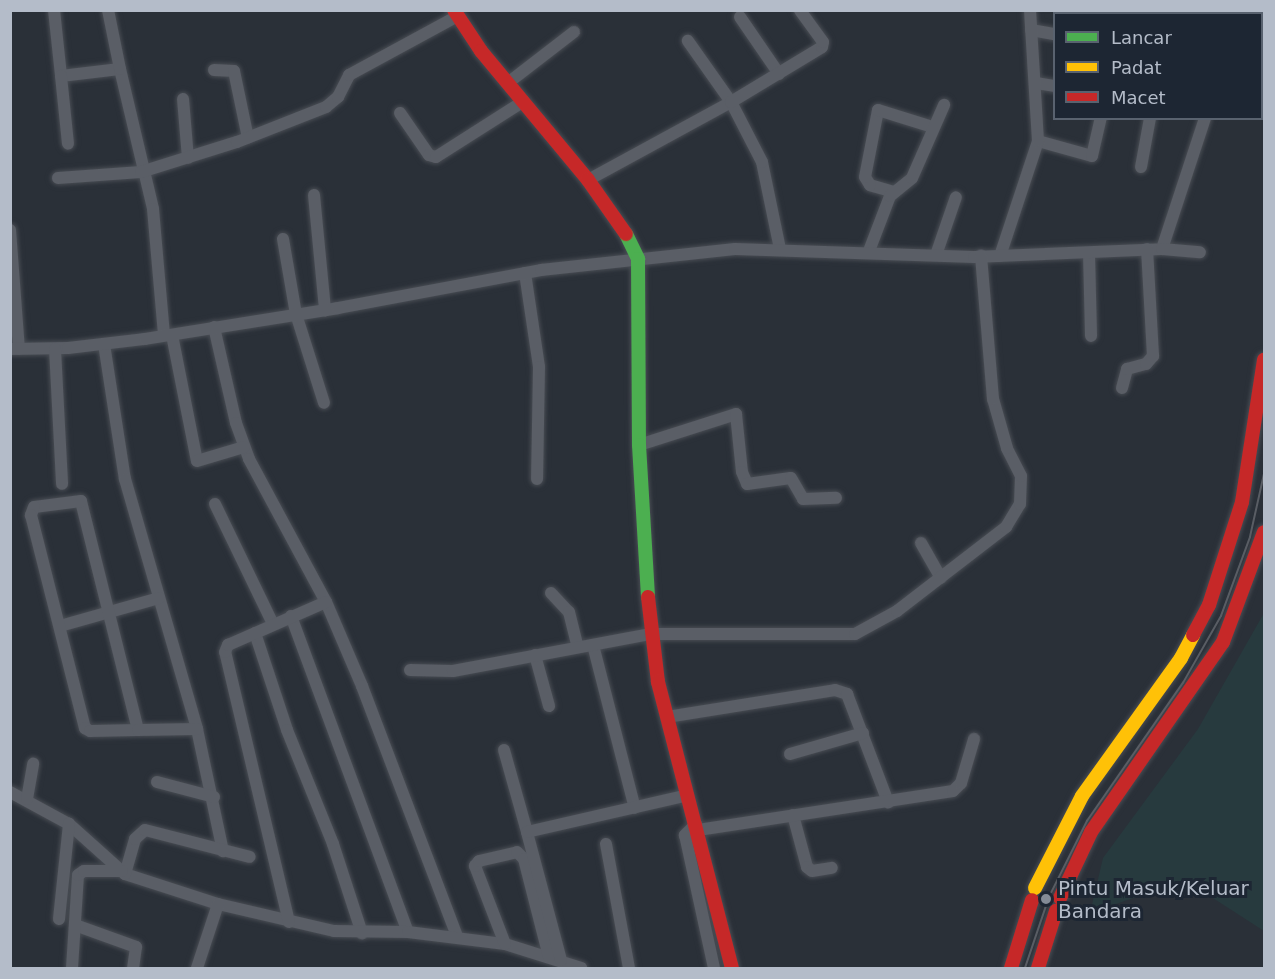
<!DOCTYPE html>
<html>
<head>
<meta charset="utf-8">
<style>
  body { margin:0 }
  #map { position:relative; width:1275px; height:979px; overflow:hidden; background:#2a3038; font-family:"DejaVu Sans",sans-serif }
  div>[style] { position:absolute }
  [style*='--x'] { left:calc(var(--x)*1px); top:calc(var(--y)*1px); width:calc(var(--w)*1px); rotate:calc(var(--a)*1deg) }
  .green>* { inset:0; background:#273a3e }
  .roads { filter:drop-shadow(0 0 2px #484c53) drop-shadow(0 0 2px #484c53) }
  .street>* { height:12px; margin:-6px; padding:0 6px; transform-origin:6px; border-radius:6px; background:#5a5e66 }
  .fast>* { height:14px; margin:-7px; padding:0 7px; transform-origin:7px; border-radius:7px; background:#4caf50 }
  .slow>* { height:14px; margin:-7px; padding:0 7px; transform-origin:7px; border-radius:7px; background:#ffc107 }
  .jam>* { height:14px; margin:-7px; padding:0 7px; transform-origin:7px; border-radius:7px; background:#c62828 }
  .tram>* { height:1.5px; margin:-0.75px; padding:0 0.75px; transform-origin:0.75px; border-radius:0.75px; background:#595d64 }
  .dots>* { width:16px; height:16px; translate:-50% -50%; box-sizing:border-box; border:3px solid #1d2633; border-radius:50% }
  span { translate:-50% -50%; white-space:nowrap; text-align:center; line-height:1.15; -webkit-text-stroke:6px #1d2633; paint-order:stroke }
  .poi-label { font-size:20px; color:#b4bcc9 }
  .left { translate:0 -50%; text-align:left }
  .frame { position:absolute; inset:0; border:12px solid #b4bcc9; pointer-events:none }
  .legend { position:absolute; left:1053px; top:12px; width:210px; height:108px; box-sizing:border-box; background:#1d2633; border:2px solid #59626f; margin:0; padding:8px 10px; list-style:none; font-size:18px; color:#b4bcc9 }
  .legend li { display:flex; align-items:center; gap:12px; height:30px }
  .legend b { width:30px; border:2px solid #59626f }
</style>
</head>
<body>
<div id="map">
  <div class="green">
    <i style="clip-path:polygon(1264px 613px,1264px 931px,1185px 880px,1090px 913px,1103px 858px,1198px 729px)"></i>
  </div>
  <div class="roads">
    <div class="street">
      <i style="--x:54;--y:10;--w:66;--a:83.9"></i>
      <i style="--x:61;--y:76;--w:59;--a:-6.8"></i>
      <i style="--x:120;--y:69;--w:144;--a:76.7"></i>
      <i style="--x:153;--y:209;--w:126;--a:85"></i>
      <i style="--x:108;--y:10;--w:60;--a:78.5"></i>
      <i style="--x:1120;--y:14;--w:4;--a:-90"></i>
      <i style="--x:1170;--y:14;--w:4;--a:-90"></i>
      <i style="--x:1240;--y:14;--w:4;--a:-76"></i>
      <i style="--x:740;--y:17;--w:69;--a:55.6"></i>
      <i style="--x:1031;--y:30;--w:23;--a:10"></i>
      <i style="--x:214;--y:70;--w:20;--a:3"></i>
      <i style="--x:234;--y:71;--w:68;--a:78.2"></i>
      <i style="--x:61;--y:76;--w:68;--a:84.1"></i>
      <i style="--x:509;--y:82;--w:82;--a:-37.6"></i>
      <i style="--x:1036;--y:83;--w:18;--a:9"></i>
      <i style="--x:183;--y:99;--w:59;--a:85.2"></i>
      <i style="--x:400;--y:113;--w:51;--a:55.4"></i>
      <i style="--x:429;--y:155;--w:7;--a:16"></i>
      <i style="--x:436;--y:157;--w:104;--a:-32.5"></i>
      <i style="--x:1038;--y:141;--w:56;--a:15.5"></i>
      <i style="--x:1092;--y:156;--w:39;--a:-77"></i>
      <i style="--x:1141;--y:167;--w:50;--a:-79.6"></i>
      <i style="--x:58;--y:178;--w:83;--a:-4.1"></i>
      <i style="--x:141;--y:172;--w:101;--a:-17.4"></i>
      <i style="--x:237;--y:142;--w:96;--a:-21.5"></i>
      <i style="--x:326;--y:107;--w:16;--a:-40"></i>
      <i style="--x:338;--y:97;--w:25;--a:-63"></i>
      <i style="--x:349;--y:75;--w:122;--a:-28.5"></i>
      <i style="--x:588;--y:180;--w:163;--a:-28.6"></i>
      <i style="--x:731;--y:102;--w:75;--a:-125.2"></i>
      <i style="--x:894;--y:192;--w:25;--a:-164"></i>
      <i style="--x:870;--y:185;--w:9;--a:-122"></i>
      <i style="--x:865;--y:177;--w:68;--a:-79"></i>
      <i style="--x:878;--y:110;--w:58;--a:17.2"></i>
      <i style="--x:314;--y:195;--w:116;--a:84.5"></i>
      <i style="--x:10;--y:230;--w:119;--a:85.7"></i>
      <i style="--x:283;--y:239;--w:76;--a:80.2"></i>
      <i style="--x:296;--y:314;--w:93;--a:72.5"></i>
      <i style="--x:780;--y:249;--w:89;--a:-101.7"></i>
      <i style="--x:762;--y:162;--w:68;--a:-117.3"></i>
      <i style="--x:731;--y:102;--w:106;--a:-31.1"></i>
      <i style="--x:822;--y:47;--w:5;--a:-79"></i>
      <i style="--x:823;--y:42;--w:39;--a:-126"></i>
      <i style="--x:1162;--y:249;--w:138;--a:-71.8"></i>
      <i style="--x:869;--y:251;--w:59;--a:-69.1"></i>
      <i style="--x:890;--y:196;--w:28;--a:-39"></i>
      <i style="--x:912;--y:178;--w:80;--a:-66.3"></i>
      <i style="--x:1089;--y:253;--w:83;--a:88.6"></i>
      <i style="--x:936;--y:255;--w:61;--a:-71"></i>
      <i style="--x:1000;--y:256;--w:121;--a:-71.7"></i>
      <i style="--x:1038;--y:141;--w:131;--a:-93.5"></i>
      <i style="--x:525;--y:273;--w:95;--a:81.5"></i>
      <i style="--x:539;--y:367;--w:112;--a:91"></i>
      <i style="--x:214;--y:327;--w:98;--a:77.1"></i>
      <i style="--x:236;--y:423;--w:38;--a:70"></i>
      <i style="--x:249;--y:459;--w:162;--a:61.7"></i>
      <i style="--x:326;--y:602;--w:91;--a:66.8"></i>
      <i style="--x:362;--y:686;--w:267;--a:69.2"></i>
      <i style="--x:172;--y:335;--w:128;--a:78.8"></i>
      <i style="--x:197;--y:461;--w:49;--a:-16.6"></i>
      <i style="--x:104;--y:344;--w:137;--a:81.2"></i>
      <i style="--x:125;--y:479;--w:260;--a:73.9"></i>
      <i style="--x:197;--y:729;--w:125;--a:78"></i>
      <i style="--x:10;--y:349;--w:58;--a:-1"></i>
      <i style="--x:68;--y:348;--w:78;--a:-6.7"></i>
      <i style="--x:145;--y:339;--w:195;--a:-9.1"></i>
      <i style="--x:338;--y:308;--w:207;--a:-10.6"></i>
      <i style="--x:541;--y:270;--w:195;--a:-6.2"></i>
      <i style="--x:735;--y:249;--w:239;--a:1.9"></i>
      <i style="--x:974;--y:257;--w:188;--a:-2.4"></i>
      <i style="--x:1162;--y:249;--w:38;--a:5"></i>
      <i style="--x:55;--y:349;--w:135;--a:87"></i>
      <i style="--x:1122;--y:388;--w:20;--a:-75"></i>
      <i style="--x:1127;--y:369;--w:20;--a:-15"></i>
      <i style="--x:1146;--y:364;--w:11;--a:-49"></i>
      <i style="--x:1153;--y:356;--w:107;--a:-93.2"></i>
      <i style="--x:639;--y:445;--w:102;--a:-17.7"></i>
      <i style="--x:736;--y:414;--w:58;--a:84.1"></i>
      <i style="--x:742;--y:472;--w:13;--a:67"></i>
      <i style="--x:747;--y:484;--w:44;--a:-7.8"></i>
      <i style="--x:791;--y:478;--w:24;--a:60"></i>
      <i style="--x:803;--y:499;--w:33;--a:-2"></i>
      <i style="--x:215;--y:504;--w:133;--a:64.2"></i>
      <i style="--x:921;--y:543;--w:40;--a:60.3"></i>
      <i style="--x:551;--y:593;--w:26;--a:47"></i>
      <i style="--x:569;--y:612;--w:36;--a:76"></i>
      <i style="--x:291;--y:616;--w:337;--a:69.7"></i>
      <i style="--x:60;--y:626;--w:103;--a:-15.8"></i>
      <i style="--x:255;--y:633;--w:102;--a:71.7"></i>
      <i style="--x:287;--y:730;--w:123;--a:68"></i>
      <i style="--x:333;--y:844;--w:94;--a:72"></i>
      <i style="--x:593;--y:645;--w:168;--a:75.6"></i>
      <i style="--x:535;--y:655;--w:53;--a:74.6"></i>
      <i style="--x:410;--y:670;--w:43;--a:1.3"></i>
      <i style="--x:453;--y:671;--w:200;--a:-10.6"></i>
      <i style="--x:650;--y:634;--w:205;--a:0"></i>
      <i style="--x:855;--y:634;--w:48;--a:-28.7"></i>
      <i style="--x:897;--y:611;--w:138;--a:-37.6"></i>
      <i style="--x:1006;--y:527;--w:27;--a:-59"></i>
      <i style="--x:1020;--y:504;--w:28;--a:-88"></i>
      <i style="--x:1021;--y:476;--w:31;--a:-117"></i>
      <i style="--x:1007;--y:448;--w:51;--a:-105.9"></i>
      <i style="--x:993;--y:399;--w:144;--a:-94.8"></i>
      <i style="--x:667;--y:717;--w:170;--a:-9.1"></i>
      <i style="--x:835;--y:690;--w:13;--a:18"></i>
      <i style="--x:847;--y:694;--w:116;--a:69.2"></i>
      <i style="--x:138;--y:730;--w:236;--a:-104"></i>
      <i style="--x:81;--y:501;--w:47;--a:172.7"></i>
      <i style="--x:34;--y:507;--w:9;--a:111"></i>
      <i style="--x:31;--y:515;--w:220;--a:75.8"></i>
      <i style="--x:85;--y:728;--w:6;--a:31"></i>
      <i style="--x:90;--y:731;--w:48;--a:-1.2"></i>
      <i style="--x:138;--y:730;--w:59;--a:-1"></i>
      <i style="--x:504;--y:750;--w:85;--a:74.3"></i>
      <i style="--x:790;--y:754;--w:76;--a:-16"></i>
      <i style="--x:157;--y:782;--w:59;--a:14.7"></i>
      <i style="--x:10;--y:792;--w:67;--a:28.5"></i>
      <i style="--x:69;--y:824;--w:75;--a:41.8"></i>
      <i style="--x:125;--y:874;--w:98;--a:17.9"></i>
      <i style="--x:218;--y:904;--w:119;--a:13.1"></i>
      <i style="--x:334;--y:931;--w:74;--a:0.8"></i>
      <i style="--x:408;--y:932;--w:98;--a:7.1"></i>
      <i style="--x:505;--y:944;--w:80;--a:17.5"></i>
      <i style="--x:27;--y:799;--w:36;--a:-80"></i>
      <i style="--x:793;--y:815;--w:54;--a:74.9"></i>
      <i style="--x:807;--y:867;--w:6;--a:39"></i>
      <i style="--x:812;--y:871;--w:20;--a:-9"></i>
      <i style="--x:696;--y:824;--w:16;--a:135"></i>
      <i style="--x:685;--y:835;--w:136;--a:77.7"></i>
      <i style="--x:698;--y:830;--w:258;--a:-8.7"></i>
      <i style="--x:953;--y:791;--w:11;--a:-45"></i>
      <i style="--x:961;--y:783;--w:46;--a:-73.5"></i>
      <i style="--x:606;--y:844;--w:126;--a:79.5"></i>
      <i style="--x:125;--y:874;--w:36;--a:-74"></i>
      <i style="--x:135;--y:839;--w:13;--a:-42"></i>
      <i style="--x:145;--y:830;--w:108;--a:14.4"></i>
      <i style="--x:59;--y:919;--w:96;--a:-84"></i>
      <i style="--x:289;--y:922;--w:277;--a:-103.3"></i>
      <i style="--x:225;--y:652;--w:8;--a:-67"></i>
      <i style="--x:228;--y:645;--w:107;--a:-23.7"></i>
      <i style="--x:75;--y:925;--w:65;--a:19.8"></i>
      <i style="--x:136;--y:947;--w:21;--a:98"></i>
      <i style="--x:505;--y:944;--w:84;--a:-111"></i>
      <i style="--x:475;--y:866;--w:6;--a:-51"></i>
      <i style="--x:479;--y:861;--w:39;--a:-13"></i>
      <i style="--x:517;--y:852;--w:10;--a:45"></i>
      <i style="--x:524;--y:859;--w:101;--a:75.7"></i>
      <i style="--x:561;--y:960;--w:132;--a:-104.9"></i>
      <i style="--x:527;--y:832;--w:165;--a:-12.9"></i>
      <i style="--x:72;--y:968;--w:93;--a:-86.3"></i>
      <i style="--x:78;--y:875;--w:7;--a:-34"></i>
      <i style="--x:84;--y:871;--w:38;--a:0"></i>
      <i style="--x:197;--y:968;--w:67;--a:-71.8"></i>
    </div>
    <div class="fast">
      <i style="--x:626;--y:234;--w:28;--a:64"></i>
      <i style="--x:638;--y:259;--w:186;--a:89.7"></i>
      <i style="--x:639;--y:445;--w:152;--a:86.6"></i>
    </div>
    <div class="slow">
      <i style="--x:1035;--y:888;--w:103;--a:-62.9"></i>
      <i style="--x:1082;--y:796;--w:170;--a:-54.3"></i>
      <i style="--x:1181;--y:658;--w:26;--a:-62"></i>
    </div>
    <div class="jam">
      <i style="--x:454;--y:10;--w:49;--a:56.6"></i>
      <i style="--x:481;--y:51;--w:168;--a:50.3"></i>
      <i style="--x:588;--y:180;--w:66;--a:54.9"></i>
      <i style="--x:648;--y:597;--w:86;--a:83.3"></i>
      <i style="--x:658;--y:682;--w:295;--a:75.5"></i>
      <i style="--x:1193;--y:635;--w:34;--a:-62"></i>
      <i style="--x:1209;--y:605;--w:108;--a:-72.2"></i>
      <i style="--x:1242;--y:502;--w:144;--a:-81.2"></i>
      <i style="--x:1060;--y:898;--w:73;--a:-64.8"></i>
      <i style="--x:1091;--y:832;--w:231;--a:-55.2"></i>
      <i style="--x:1223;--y:642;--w:117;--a:-69.6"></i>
      <i style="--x:1011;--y:968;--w:71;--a:-72.8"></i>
      <i style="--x:1038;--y:968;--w:60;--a:-72.5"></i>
    </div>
  </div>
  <div class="tram">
    <i style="--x:1025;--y:968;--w:75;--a:-71.3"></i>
    <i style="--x:1049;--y:897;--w:85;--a:-63.4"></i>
    <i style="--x:1087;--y:821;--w:168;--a:-55.2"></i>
    <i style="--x:1183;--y:683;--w:77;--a:-60.4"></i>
    <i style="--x:1221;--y:616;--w:84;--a:-69.8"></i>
    <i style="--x:1250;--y:537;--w:65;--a:-77.5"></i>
  </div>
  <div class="dots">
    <i style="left:1046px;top:899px;background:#848b96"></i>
  </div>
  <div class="poi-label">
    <span class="left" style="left:1058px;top:900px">Pintu Masuk/Keluar<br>Bandara</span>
  </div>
  <div class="frame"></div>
  <ul class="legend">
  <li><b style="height:8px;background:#4caf50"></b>Lancar</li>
  <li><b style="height:8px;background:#ffc107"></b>Padat</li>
  <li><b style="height:8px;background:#c62828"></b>Macet</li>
  </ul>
</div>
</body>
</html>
